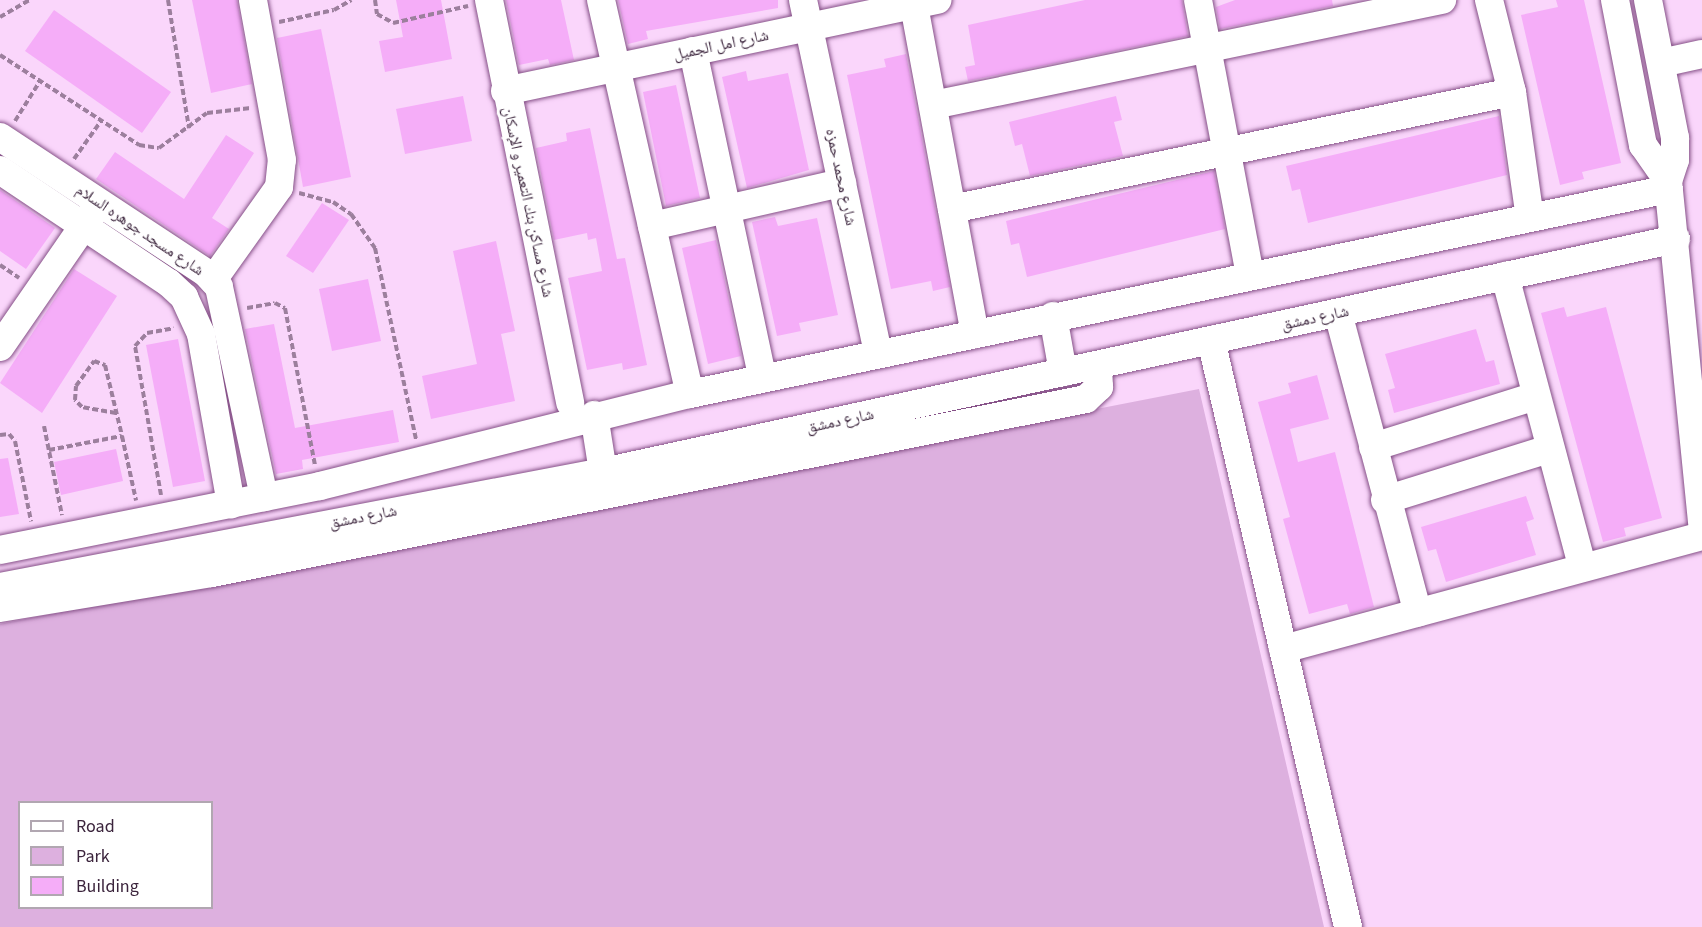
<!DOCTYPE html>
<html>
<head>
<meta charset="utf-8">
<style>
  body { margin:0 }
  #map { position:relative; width:1702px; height:927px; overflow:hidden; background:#fad6fb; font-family:"Source Sans 3","Noto Naskh Arabic",sans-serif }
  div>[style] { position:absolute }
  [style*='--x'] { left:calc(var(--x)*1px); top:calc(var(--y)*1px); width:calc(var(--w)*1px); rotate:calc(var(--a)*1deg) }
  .green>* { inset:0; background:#ddb0df }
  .building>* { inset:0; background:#f5adf8 }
  .path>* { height:4px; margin-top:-2px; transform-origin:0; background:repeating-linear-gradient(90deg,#9c7f9d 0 6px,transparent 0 9px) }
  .roads { filter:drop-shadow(0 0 2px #855087) drop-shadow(0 0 2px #855087) }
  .minor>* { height:28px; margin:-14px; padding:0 14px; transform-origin:14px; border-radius:14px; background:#fff }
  span { translate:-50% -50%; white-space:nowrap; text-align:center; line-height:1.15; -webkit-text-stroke:6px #fff; paint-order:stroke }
  .street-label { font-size:16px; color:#3b243c }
  .legend { position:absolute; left:18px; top:801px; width:195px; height:108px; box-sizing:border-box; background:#fff; border:2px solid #b1a7b1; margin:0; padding:8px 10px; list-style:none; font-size:18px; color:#3b243c }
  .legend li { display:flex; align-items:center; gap:12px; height:30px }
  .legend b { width:30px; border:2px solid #b1a7b1 }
</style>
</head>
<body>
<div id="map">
  <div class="green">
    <i style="clip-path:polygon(evenodd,1199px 389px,1324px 927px,0 927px,0 624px,1199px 389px,20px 802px,212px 802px,212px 908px,20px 908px,20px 802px)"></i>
  </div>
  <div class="building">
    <i style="clip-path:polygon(192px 0,237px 0,252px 84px,211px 93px)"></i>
    <i style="clip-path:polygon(396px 0,441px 0,452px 59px,385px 72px,379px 41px,403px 37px)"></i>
    <i style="clip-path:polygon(506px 0,561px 0,574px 60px,550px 65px,548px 59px,519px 65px)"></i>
    <i style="clip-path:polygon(618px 0,778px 0,778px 8px,646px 31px,648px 39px,628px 44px)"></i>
    <i style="clip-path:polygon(1085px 0,1182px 0,1188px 36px,968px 81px,965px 67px,975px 65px,968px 25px)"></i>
    <i style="clip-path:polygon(1235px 0,1332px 0,1333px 6px,1220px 29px,1216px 7px)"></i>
    <i style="clip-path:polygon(1556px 0,1584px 0,1621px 163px,1582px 172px,1584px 179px,1560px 185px,1521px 15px,1558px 7px)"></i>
    <i style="clip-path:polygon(54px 10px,171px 92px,142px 133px,25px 51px)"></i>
    <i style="clip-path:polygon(321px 29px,351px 177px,303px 187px,277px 38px)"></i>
    <i style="clip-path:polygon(906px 54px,950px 287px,933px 291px,931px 281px,891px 289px,847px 75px,886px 67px,884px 59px)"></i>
    <i style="clip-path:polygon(746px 71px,748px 81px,788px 73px,809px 170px,747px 188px,722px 77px)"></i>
    <i style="clip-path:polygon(676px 85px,700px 198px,666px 206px,643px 92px)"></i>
    <i style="clip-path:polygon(463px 96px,472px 141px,405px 154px,396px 109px)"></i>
    <i style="clip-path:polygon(1116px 96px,1122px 120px,1114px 122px,1123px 156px,1030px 176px,1022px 144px,1015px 146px,1009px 122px)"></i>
    <i style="clip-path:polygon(1499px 116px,1507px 175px,1308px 223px,1300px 189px,1292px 191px,1286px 166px)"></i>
    <i style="clip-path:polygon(590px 128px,617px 259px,625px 258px,647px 365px,623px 370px,622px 363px,587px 370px,568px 278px,602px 271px,596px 238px,588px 240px,587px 233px,554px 240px,536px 148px,567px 141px,566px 133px)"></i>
    <i style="clip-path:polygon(226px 135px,254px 153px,212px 218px,229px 229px,210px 256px,96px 179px,115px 152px,184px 199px)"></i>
    <i style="clip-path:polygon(1214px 171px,1225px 229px,1027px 277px,1019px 243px,1011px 245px,1006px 221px)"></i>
    <i style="clip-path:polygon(0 190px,55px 228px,26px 269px,0 251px)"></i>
    <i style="clip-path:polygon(322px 203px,349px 220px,313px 273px,286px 256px)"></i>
    <i style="clip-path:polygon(775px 217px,778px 226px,817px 218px,838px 315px,799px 323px,801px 331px,777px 336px,752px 222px)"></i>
    <i style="clip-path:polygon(716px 240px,741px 356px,708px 364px,682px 248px)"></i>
    <i style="clip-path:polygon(496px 241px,515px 331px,501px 334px,515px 401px,431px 419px,422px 376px,477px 364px,453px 251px)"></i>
    <i style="clip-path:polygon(74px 269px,117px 296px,42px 413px,0 383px)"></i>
    <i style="clip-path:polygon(368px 279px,381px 341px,332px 351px,319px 289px)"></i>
    <i style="clip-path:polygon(1564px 307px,1567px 317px,1606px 307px,1662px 518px,1624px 528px,1626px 536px,1603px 542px,1541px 313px)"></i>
    <i style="clip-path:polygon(274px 324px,295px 428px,393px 410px,399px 442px,302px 460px,303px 469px,276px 474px,245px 329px)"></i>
    <i style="clip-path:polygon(1476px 329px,1486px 362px,1494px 360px,1500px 384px,1394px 413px,1388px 390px,1395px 388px,1385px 354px)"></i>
    <i style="clip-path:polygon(178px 339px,205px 481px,173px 487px,146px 345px)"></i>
    <i style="clip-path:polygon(1317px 375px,1329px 419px,1290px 429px,1298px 462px,1335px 452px,1374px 607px,1350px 614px,1347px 604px,1309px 614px,1283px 519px,1290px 517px,1258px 402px,1291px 393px,1288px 383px)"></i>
    <i style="clip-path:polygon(116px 449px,123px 481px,61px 495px,54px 462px)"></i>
    <i style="clip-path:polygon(8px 458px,19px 514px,0 517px,0 459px)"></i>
    <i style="clip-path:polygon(1526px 496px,1534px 519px,1526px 522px,1536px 555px,1446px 582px,1436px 549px,1428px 551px,1421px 527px)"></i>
  </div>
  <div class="path">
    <i style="--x:168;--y:0;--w:130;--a:80.7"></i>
    <i style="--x:375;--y:0;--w:14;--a:82"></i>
    <i style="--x:377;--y:14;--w:18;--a:29"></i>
    <i style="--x:393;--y:23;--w:77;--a:-12.8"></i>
    <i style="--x:0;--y:17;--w:34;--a:-30"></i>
    <i style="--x:279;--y:22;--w:56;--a:-12.3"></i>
    <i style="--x:334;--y:10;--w:20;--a:-30"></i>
    <i style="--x:0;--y:55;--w:166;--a:32.9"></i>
    <i style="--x:139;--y:145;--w:20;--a:9"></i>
    <i style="--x:159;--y:148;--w:59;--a:-36.1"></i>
    <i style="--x:207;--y:113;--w:44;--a:-6.5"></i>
    <i style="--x:15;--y:121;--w:47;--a:-58"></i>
    <i style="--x:74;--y:159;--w:47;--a:-54.6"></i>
    <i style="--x:299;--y:193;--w:35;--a:15"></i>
    <i style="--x:333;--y:202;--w:22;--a:34"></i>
    <i style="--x:351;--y:214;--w:42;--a:54.8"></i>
    <i style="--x:375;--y:248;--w:196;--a:77.9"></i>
    <i style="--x:0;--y:265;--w:23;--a:34"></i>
    <i style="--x:247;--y:308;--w:28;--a:-10"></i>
    <i style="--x:275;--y:303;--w:11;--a:27"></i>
    <i style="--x:285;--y:308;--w:160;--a:79.2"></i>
    <i style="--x:116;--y:413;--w:35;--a:-170"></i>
    <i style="--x:82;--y:407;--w:10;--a:-135"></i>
    <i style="--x:75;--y:400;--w:14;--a:-86"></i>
    <i style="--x:76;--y:386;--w:31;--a:-54"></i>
    <i style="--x:94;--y:361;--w:12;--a:20"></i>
    <i style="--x:105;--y:365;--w:73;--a:76.5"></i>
    <i style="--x:122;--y:436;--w:66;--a:77.7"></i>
    <i style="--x:44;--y:426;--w:91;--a:78.6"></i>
    <i style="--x:0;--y:435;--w:9;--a:-6"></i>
    <i style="--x:9;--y:434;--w:9;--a:49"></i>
    <i style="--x:15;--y:441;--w:82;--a:78.7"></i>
    <i style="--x:49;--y:450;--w:74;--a:-10.9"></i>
    <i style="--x:161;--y:495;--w:151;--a:-99.9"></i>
    <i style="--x:135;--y:346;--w:18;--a:-47"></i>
    <i style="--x:147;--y:333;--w:27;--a:-10"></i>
  </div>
  <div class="roads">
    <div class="minor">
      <i style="--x:489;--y:0;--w:411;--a:78.6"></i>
      <i style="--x:601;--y:0;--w:404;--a:77.3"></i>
      <i style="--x:803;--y:0;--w:362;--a:78"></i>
      <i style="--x:913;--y:0;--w:340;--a:79.5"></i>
      <i style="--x:1198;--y:0;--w:280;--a:79.3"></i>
      <i style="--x:1489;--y:0;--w:95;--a:76"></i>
      <i style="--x:1512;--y:92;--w:127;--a:81.9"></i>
      <i style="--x:1615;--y:0;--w:148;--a:79.1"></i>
      <i style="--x:1643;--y:145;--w:44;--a:55.2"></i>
      <i style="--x:1648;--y:0;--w:141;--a:78.9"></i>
      <i style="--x:1675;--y:138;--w:22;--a:90"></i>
      <i style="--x:1675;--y:160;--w:22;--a:108"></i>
      <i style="--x:1668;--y:181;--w:344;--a:84.3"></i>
      <i style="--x:693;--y:51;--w:335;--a:78"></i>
      <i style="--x:1661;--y:63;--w:42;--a:-12.4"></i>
      <i style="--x:505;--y:91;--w:442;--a:-11.9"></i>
      <i style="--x:933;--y:105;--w:520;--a:-11.66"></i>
      <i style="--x:0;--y:137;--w:247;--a:33.4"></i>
      <i style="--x:206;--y:273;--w:19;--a:47"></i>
      <i style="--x:219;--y:287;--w:215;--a:77.9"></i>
      <i style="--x:0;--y:170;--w:203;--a:33.8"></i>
      <i style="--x:169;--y:283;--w:21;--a:43"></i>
      <i style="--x:184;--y:297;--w:41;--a:65.3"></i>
      <i style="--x:201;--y:334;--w:173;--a:80"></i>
      <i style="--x:952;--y:209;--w:572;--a:-11.8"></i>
      <i style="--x:652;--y:226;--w:195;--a:-12.8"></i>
      <i style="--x:1505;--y:276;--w:300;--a:75.1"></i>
      <i style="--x:213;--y:280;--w:114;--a:-54.6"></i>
      <i style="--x:279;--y:187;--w:27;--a:-84"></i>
      <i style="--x:282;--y:160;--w:163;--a:-100.3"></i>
      <i style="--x:1338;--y:313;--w:310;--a:75.1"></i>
      <i style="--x:1053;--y:316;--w:57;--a:79.9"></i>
      <i style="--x:1211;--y:340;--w:603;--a:76.86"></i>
      <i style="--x:0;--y:347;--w:164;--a:-55.4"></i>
      <i style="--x:594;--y:415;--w:58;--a:81"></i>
      <i style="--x:1373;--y:447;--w:171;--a:-17.4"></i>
      <i style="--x:1385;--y:500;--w:172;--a:-17.3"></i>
      <i style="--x:0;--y:550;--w:326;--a:-11.3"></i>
      <i style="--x:320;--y:486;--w:381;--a:-14"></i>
      <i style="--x:690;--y:394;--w:1000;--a:-11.83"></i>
      <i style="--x:0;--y:587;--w:614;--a:-10.8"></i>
      <i style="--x:603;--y:472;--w:1098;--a:-12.25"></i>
      <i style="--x:0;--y:608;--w:215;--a:-9.4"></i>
      <i style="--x:212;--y:573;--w:891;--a:-11.26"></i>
      <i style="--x:1086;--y:399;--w:18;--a:-43"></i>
      <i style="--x:1099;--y:387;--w:22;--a:-93"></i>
      <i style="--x:1283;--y:649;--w:434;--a:-15.1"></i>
    </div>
  </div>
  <div class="street-label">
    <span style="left:721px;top:45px;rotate:-12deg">شارع امل الجميل</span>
    <span style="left:841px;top:177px;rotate:78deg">شارع محمد حمزه</span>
    <span style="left:528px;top:202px;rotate:78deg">شارع مساكن بنك التعمير و الإسكان</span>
    <span style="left:140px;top:230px;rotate:34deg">شارع مسجد جوهره السلام</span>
    <span style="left:1315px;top:318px;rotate:-12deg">شارع دمشق</span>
    <span style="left:840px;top:421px;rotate:-12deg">شارع دمشق</span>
    <span style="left:363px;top:517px;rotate:-11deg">شارع دمشق</span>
  </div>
  <ul class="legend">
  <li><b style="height:8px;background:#fff"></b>Road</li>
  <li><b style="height:16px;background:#ddb0df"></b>Park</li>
  <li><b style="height:16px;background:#f5adf8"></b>Building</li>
  </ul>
</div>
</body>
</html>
